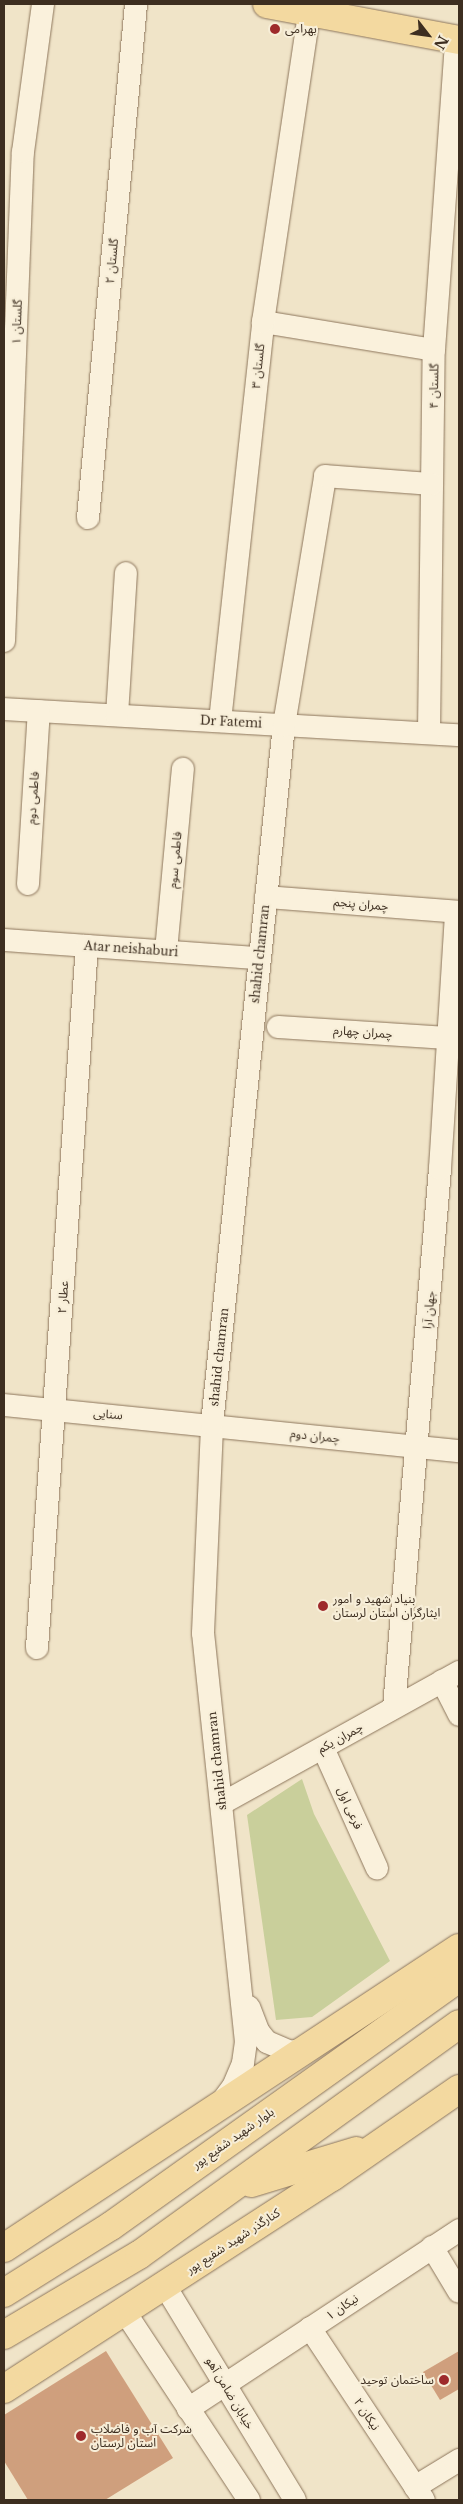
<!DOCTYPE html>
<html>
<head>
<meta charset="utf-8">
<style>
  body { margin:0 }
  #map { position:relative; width:463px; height:2504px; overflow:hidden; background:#f0e4c8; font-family:"Libre Baskerville","Noto Sans Arabic",serif }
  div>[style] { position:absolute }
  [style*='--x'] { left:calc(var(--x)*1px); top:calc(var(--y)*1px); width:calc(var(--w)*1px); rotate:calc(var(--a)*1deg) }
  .green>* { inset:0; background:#c9cf9b }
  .building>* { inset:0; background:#cf9f7d }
  .roads { filter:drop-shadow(0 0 1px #8d765c) drop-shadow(0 0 1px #8d765c) }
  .minor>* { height:22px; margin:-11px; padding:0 11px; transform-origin:11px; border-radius:11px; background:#faf1dc }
  .major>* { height:28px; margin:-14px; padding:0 14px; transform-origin:14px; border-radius:14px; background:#f3d9a0 }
  .dots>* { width:14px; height:14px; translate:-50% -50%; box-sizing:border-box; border:2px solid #f7eed8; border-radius:50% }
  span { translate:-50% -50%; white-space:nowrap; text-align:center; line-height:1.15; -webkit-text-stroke:4px #f7eed8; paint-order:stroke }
  .poi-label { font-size:12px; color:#3d2e20 }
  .left { translate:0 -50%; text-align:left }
  .right { translate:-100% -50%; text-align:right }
  .street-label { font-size:12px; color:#3d2e20 }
  .frame { position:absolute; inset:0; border:5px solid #3d2e20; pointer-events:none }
  .north { position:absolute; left:403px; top:10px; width:50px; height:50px; -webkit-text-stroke:4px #f7eed8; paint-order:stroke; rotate:120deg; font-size:14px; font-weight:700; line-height:20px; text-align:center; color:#3d2e20 }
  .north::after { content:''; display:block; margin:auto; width:18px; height:22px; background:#3d2e20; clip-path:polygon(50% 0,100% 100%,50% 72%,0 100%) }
</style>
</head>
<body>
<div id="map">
  <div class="green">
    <i style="clip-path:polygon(302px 1779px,314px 1814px,390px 1961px,312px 2017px,276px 2020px,247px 1815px)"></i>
  </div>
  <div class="building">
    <i style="clip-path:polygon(106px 2351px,173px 2458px,105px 2500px,28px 2500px,4px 2461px,4px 2415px)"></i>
    <i style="clip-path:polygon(459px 2351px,459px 2389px,440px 2400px,423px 2372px)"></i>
  </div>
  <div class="roads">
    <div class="minor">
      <i style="--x:263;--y:322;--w:173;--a:9.3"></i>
      <i style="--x:88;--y:518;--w:516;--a:-84.66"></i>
      <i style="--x:4;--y:641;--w:489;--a:-87.8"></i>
      <i style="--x:23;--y:152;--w:149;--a:-82.3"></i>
      <i style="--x:4;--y:709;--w:456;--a:3.3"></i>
      <i style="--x:117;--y:715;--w:142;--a:-86.4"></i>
      <i style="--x:220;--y:721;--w:401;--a:-83.8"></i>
      <i style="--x:263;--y:322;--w:312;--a:-81.5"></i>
      <i style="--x:429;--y:733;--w:383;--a:-89.3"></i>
      <i style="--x:434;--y:350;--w:311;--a:-85.9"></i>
      <i style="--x:28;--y:884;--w:173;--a:-86.4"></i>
      <i style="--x:266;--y:897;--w:194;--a:4.4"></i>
      <i style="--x:4;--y:940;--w:255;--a:4.1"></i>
      <i style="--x:166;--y:951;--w:183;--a:-84.7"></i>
      <i style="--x:278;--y:1027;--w:170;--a:3.7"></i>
      <i style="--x:4;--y:1405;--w:457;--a:5.8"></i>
      <i style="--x:37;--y:1648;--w:704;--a:-85.93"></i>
      <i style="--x:442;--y:1681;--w:38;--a:63"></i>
      <i style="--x:394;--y:1707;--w:540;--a:-85.11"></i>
      <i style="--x:440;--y:1169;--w:257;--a:-86.4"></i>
      <i style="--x:323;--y:1748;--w:132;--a:65.8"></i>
      <i style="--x:221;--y:1804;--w:272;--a:-29"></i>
      <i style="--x:249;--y:2007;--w:26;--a:69"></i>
      <i style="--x:258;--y:2031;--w:14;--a:51"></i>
      <i style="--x:267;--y:2042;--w:26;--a:23"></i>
      <i style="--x:291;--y:2052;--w:18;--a:-13"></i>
      <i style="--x:220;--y:2104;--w:21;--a:-53"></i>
      <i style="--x:233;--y:2087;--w:26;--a:-67"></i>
      <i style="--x:243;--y:2063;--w:21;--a:-82"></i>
      <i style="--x:246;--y:2042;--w:411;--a:-96"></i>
      <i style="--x:203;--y:1633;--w:209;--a:-87.5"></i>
      <i style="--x:212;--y:1424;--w:703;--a:-84.12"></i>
      <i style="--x:284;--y:725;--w:252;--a:-80.6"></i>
      <i style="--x:325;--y:476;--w:107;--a:4.3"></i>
      <i style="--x:432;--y:2247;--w:52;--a:59"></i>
      <i style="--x:165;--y:2286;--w:250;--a:58.7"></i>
      <i style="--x:125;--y:2312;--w:225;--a:56.6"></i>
      <i style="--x:310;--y:2328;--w:206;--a:56.5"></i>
      <i style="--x:188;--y:2409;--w:325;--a:-33.4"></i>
      <i style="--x:415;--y:2487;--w:52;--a:-31.5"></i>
    </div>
    <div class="major">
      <i style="--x:267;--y:4;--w:195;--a:10.6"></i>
      <i style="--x:251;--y:2183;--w:110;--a:-16.9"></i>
      <i style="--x:4;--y:2248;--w:545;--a:-33.4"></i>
      <i style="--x:4;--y:2293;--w:126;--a:-32.1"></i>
      <i style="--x:111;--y:2226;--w:427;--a:-35.5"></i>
      <i style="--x:4;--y:2335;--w:157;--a:-30.7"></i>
      <i style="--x:139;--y:2255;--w:395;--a:-35.8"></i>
      <i style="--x:4;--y:2389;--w:391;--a:-32.9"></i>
      <i style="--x:332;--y:2177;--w:155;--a:-34.7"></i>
    </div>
  </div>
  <div class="dots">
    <i style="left:275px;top:29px;background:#9e2a2b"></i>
    <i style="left:323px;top:1606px;background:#9e2a2b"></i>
    <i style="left:444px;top:2380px;background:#9e2a2b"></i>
    <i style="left:81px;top:2436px;background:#9e2a2b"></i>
  </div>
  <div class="poi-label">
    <span class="left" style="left:285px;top:29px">بهرامی</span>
    <span class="left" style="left:333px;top:1606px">بنیاد شهید و امور<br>ایثارگران استان لرستان</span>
    <span class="right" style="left:434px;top:2380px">ساختمان توحید</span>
    <span class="left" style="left:91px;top:2436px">شرکت آب و فاضلاب<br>استان لرستان</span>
  </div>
  <div class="street-label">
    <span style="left:112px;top:261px;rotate:-85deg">گلستان ۲</span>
    <span style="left:17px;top:322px;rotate:-88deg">گلستان ۱</span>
    <span style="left:258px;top:366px;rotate:-84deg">گلستان ۳</span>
    <span style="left:434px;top:386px;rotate:-89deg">گلستان ۴</span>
    <span style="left:231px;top:722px;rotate:3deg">Dr Fatemi</span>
    <span style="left:33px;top:798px;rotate:-86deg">فاطمی دوم</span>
    <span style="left:175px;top:860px;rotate:-85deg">فاطمی سوم</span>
    <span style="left:361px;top:904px;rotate:5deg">چمران پنجم</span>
    <span style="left:131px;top:949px;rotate:4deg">Atar neishaburi</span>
    <span style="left:260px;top:954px;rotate:-84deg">shahid chamran</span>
    <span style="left:363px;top:1032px;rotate:4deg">چمران چهارم</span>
    <span style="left:63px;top:1297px;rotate:-86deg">عطار ۲</span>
    <span style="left:429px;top:1310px;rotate:-85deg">جهان آرا</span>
    <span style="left:219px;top:1357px;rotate:-84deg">shahid chamran</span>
    <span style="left:108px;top:1414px;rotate:5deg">سنایی</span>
    <span style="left:315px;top:1436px;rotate:6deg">چمران دوم</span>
    <span style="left:340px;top:1738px;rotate:-29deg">چمران یکم</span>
    <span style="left:217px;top:1761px;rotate:-96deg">shahid chamran</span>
    <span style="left:350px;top:1808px;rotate:66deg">فرعی اول</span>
    <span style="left:233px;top:2138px;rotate:-35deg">بلوار شهید شفیع پور</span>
    <span style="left:233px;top:2241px;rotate:-33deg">کنارگذر شهید شفیع پور</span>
    <span style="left:342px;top:2307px;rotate:-34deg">نیکان ۱</span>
    <span style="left:230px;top:2393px;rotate:59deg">خیابان ضامن آهو</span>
    <span style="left:367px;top:2414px;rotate:56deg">نیکان ۲</span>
  </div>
  <div class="frame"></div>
  <div class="north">N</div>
</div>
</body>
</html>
